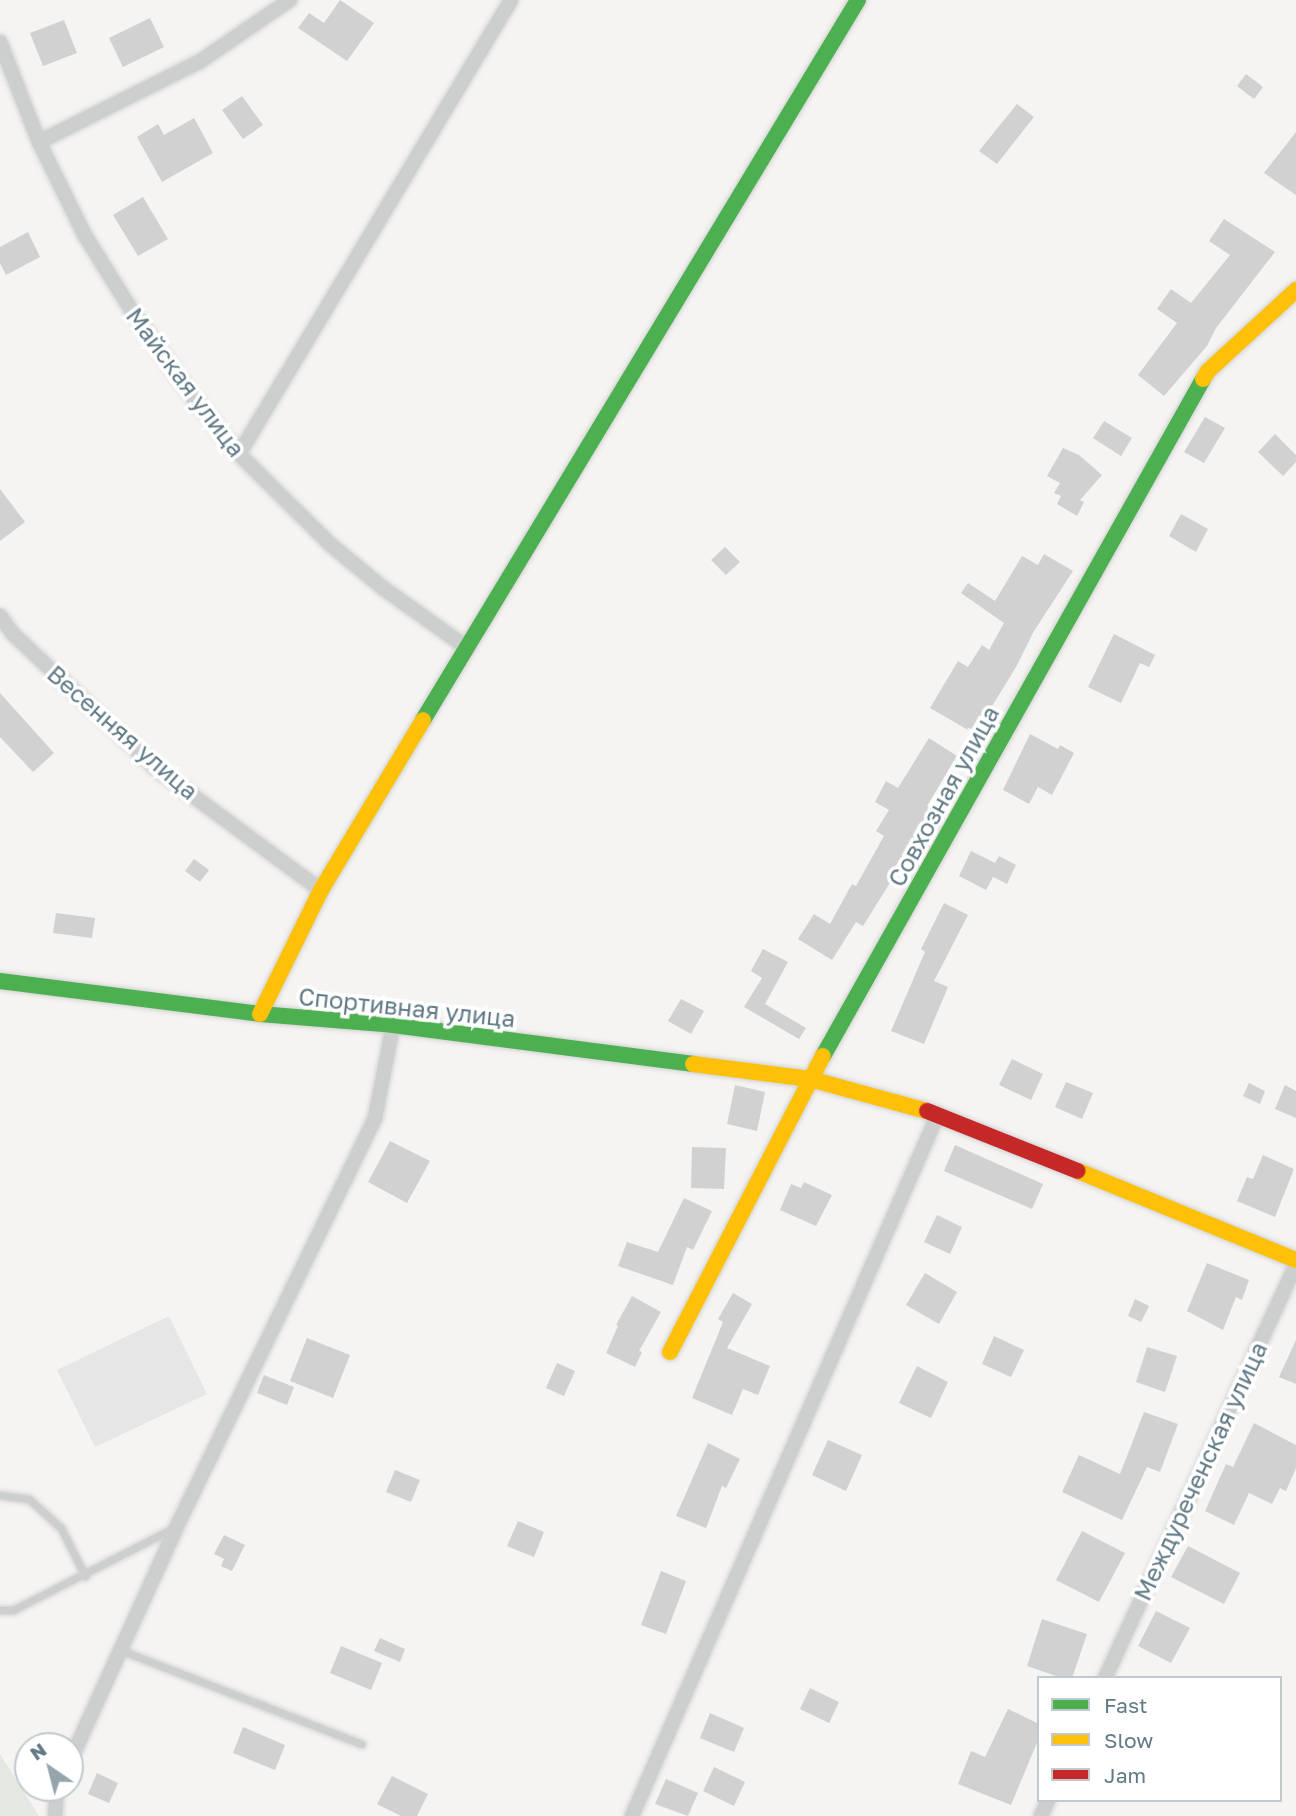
<!DOCTYPE html>
<html>
<head>
<meta charset="utf-8">
<style>
  body { margin:0 }
  #map { position:relative; width:1296px; height:1816px; overflow:hidden; background:#f5f4f2; font-family:"Golos Text",sans-serif }
  div>[style] { position:absolute }
  [style*='--x'] { left:calc(var(--x)*1px); top:calc(var(--y)*1px); width:calc(var(--w)*1px); rotate:calc(var(--a)*1deg) }
  .built>* { inset:0; background:#e5e6e5 }
  .green>* { inset:0; background:#e4e8e0 }
  .building>* { inset:0; background:#d0d1d0 }
  .roads { filter:drop-shadow(0 0 2px #d1d2d2) drop-shadow(0 0 2px #d1d2d2) }
  .lane>* { height:7px; margin:-3.5px; padding:0 3.5px; transform-origin:3.5px; border-radius:3.5px; background:#cdcfcf }
  .street>* { height:14px; margin:-7px; padding:0 7px; transform-origin:7px; border-radius:7px; background:#cdcfcf }
  .fast>* { height:16px; margin:-8px; padding:0 8px; transform-origin:8px; border-radius:8px; background:#4caf50 }
  .slow>* { height:16px; margin:-8px; padding:0 8px; transform-origin:8px; border-radius:8px; background:#ffc107 }
  .jam>* { height:16px; margin:-8px; padding:0 8px; transform-origin:8px; border-radius:8px; background:#c62828 }
  span { translate:-50% -50%; white-space:nowrap; text-align:center; line-height:1.15; -webkit-text-stroke:7px #fff; paint-order:stroke }
  .street-label { font-size:24px; color:#617a85 }
  .legend { position:absolute; left:1037px; top:1676px; width:245px; height:126px; box-sizing:border-box; background:#fff; border:2px solid #c0cace; margin:0; padding:9px 12px; list-style:none; font-size:21px; color:#617a85 }
  .legend li { display:flex; align-items:center; gap:14px; height:35px }
  .legend b { width:35px; border:2px solid #c0cace }
  .north { position:absolute; left:14px; top:1732px; width:70px; height:70px; box-sizing:border-box; background:#fff; border:2px solid #c0cace; border-radius:50%; rotate:325deg; font-size:19px; font-weight:700; line-height:28px; text-align:center; color:#617a85 }
  .north::after { content:''; display:block; margin:auto; width:24px; height:32px; background:#95a5ab; clip-path:polygon(50% 0,100% 100%,50% 72%,0 100%) }
</style>
</head>
<body>
<div id="map">
  <div class="built">
    <i style="clip-path:polygon(169px 1316px,207px 1394px,95px 1447px,57px 1370px)"></i>
  </div>
  <div class="green">
    <i style="clip-path:polygon(0 1754px,39px 1816px,0 1816px)"></i>
  </div>
  <div class="building">
    <i style="clip-path:polygon(340px 0,374px 23px,347px 61px,298px 28px,309px 13px,324px 23px)"></i>
    <i style="clip-path:polygon(150px 18px,164px 47px,123px 67px,109px 38px)"></i>
    <i style="clip-path:polygon(64px 20px,77px 53px,43px 66px,30px 33px)"></i>
    <i style="clip-path:polygon(1246px 74px,1263px 87px,1254px 99px,1237px 86px)"></i>
    <i style="clip-path:polygon(242px 96px,263px 125px,243px 139px,222px 110px)"></i>
    <i style="clip-path:polygon(1017px 104px,1034px 117px,997px 164px,979px 151px)"></i>
    <i style="clip-path:polygon(194px 118px,213px 153px,162px 182px,137px 137px,158px 124px,164px 135px)"></i>
    <i style="clip-path:polygon(1296px 132px,1296px 195px,1264px 173px)"></i>
    <i style="clip-path:polygon(143px 197px,168px 239px,138px 256px,113px 215px)"></i>
    <i style="clip-path:polygon(1224px 219px,1275px 252px,1216px 328px,1207px 346px,1164px 396px,1138px 375px,1177px 323px,1157px 309px,1171px 289px,1191px 303px,1230px 255px,1209px 241px)"></i>
    <i style="clip-path:polygon(28px 232px,40px 257px,6px 275px,0 263px,0 247px)"></i>
    <i style="clip-path:polygon(1205px 417px,1225px 428px,1204px 463px,1184px 452px)"></i>
    <i style="clip-path:polygon(1104px 421px,1132px 438px,1121px 456px,1093px 438px)"></i>
    <i style="clip-path:polygon(1275px 434px,1296px 455px,1296px 462px,1283px 476px,1258px 452px)"></i>
    <i style="clip-path:polygon(1063px 448px,1079px 455px,1102px 475px,1080px 500px,1084px 502px,1077px 516px,1057px 504px,1061px 496px,1054px 493px,1060px 483px,1047px 476px)"></i>
    <i style="clip-path:polygon(0 489px,25px 522px,0 541px)"></i>
    <i style="clip-path:polygon(1181px 514px,1208px 529px,1196px 552px,1169px 536px)"></i>
    <i style="clip-path:polygon(725px 547px,740px 562px,726px 575px,711px 560px)"></i>
    <i style="clip-path:polygon(1044px 554px,1073px 571px,1034px 631px,1016px 667px,975px 734px,930px 708px,958px 661px,968px 667px,982px 645px,989px 650px,1004px 623px,961px 593px,968px 583px,995px 601px,1022px 556px,1038px 565px)"></i>
    <i style="clip-path:polygon(1114px 634px,1155px 655px,1149px 667px,1140px 663px,1121px 703px,1088px 687px)"></i>
    <i style="clip-path:polygon(0 693px,54px 753px,33px 772px,0 737px)"></i>
    <i style="clip-path:polygon(1030px 734px,1058px 749px,1060px 745px,1074px 753px,1052px 795px,1038px 787px,1029px 804px,1003px 790px)"></i>
    <i style="clip-path:polygon(929px 738px,957px 756px,927px 806px,934px 810px,894px 868px,898px 870px,863px 926px,856px 922px,832px 960px,798px 939px,814px 914px,830px 924px,852px 884px,856px 886px,884px 836px,876px 831px,889px 810px,875px 802px,886px 781px,898px 788px)"></i>
    <i style="clip-path:polygon(971px 851px,995px 863px,999px 856px,1016px 865px,1007px 884px,993px 877px,986px 890px,959px 876px)"></i>
    <i style="clip-path:polygon(194px 859px,209px 870px,200px 882px,185px 871px)"></i>
    <i style="clip-path:polygon(944px 903px,968px 915px,934px 981px,948px 987px,924px 1044px,891px 1031px,925px 952px,921px 949px)"></i>
    <i style="clip-path:polygon(56px 913px,95px 918px,92px 938px,53px 933px)"></i>
    <i style="clip-path:polygon(763px 949px,788px 962px,765px 1004px,806px 1028px,799px 1039px,744px 1007px,762px 978px,751px 971px)"></i>
    <i style="clip-path:polygon(681px 999px,704px 1011px,691px 1034px,668px 1021px)"></i>
    <i style="clip-path:polygon(1012px 1059px,1043px 1074px,1031px 1100px,999px 1085px)"></i>
    <i style="clip-path:polygon(1066px 1082px,1093px 1093px,1082px 1119px,1055px 1107px)"></i>
    <i style="clip-path:polygon(1249px 1083px,1265px 1091px,1260px 1104px,1243px 1096px)"></i>
    <i style="clip-path:polygon(735px 1085px,765px 1092px,757px 1131px,727px 1124px)"></i>
    <i style="clip-path:polygon(1285px 1085px,1296px 1091px,1296px 1118px,1275px 1109px)"></i>
    <i style="clip-path:polygon(390px 1141px,430px 1161px,407px 1203px,368px 1182px)"></i>
    <i style="clip-path:polygon(955px 1145px,1043px 1184px,1032px 1209px,944px 1171px)"></i>
    <i style="clip-path:polygon(692px 1147px,726px 1148px,724px 1189px,691px 1188px)"></i>
    <i style="clip-path:polygon(1263px 1155px,1294px 1169px,1275px 1217px,1237px 1201px,1247px 1177px,1253px 1179px)"></i>
    <i style="clip-path:polygon(804px 1182px,832px 1195px,816px 1226px,780px 1210px,791px 1184px,801px 1188px)"></i>
    <i style="clip-path:polygon(684px 1198px,712px 1211px,693px 1250px,687px 1247px,673px 1285px,618px 1266px,627px 1242px,658px 1252px)"></i>
    <i style="clip-path:polygon(937px 1215px,962px 1227px,950px 1254px,924px 1242px)"></i>
    <i style="clip-path:polygon(1207px 1263px,1249px 1280px,1242px 1300px,1236px 1297px,1223px 1330px,1187px 1311px)"></i>
    <i style="clip-path:polygon(925px 1273px,957px 1292px,939px 1324px,906px 1305px)"></i>
    <i style="clip-path:polygon(733px 1293px,752px 1304px,727px 1348px,770px 1366px,758px 1395px,743px 1389px,732px 1415px,692px 1398px,723px 1322px,718px 1319px)"></i>
    <i style="clip-path:polygon(632px 1296px,661px 1312px,639px 1351px,642px 1352px,635px 1367px,606px 1353px,618px 1326px,616px 1325px)"></i>
    <i style="clip-path:polygon(1135px 1299px,1149px 1306px,1141px 1322px,1128px 1316px)"></i>
    <i style="clip-path:polygon(994px 1336px,1024px 1350px,1011px 1377px,982px 1364px)"></i>
    <i style="clip-path:polygon(307px 1338px,350px 1355px,333px 1398px,290px 1381px)"></i>
    <i style="clip-path:polygon(1296px 1340px,1296px 1384px,1279px 1377px)"></i>
    <i style="clip-path:polygon(1147px 1347px,1177px 1356px,1165px 1392px,1136px 1382px)"></i>
    <i style="clip-path:polygon(557px 1363px,575px 1371px,564px 1396px,546px 1388px)"></i>
    <i style="clip-path:polygon(917px 1366px,948px 1382px,931px 1418px,899px 1403px)"></i>
    <i style="clip-path:polygon(264px 1375px,294px 1387px,287px 1405px,257px 1393px)"></i>
    <i style="clip-path:polygon(1144px 1412px,1178px 1424px,1160px 1472px,1147px 1467px,1122px 1520px,1062px 1492px,1079px 1455px,1120px 1474px)"></i>
    <i style="clip-path:polygon(1254px 1423px,1296px 1445px,1296px 1468px,1286px 1491px,1280px 1488px,1272px 1504px,1249px 1493px,1234px 1525px,1205px 1511px,1226px 1464px,1233px 1467px)"></i>
    <i style="clip-path:polygon(828px 1440px,862px 1455px,846px 1491px,812px 1475px)"></i>
    <i style="clip-path:polygon(708px 1443px,740px 1459px,726px 1488px,722px 1486px,706px 1528px,676px 1516px)"></i>
    <i style="clip-path:polygon(395px 1470px,420px 1480px,411px 1502px,386px 1492px)"></i>
    <i style="clip-path:polygon(518px 1521px,544px 1532px,534px 1557px,507px 1546px)"></i>
    <i style="clip-path:polygon(1082px 1531px,1125px 1553px,1099px 1602px,1056px 1580px)"></i>
    <i style="clip-path:polygon(224px 1535px,245px 1545px,232px 1571px,221px 1566px,224px 1559px,214px 1554px)"></i>
    <i style="clip-path:polygon(1188px 1546px,1240px 1573px,1224px 1604px,1171px 1577px)"></i>
    <i style="clip-path:polygon(661px 1571px,686px 1581px,666px 1634px,641px 1625px)"></i>
    <i style="clip-path:polygon(1156px 1611px,1190px 1628px,1171px 1663px,1138px 1646px)"></i>
    <i style="clip-path:polygon(1042px 1619px,1087px 1634px,1072px 1678px,1062px 1678px,1027px 1666px)"></i>
    <i style="clip-path:polygon(380px 1638px,405px 1649px,400px 1662px,374px 1651px)"></i>
    <i style="clip-path:polygon(341px 1646px,382px 1663px,371px 1690px,330px 1673px)"></i>
    <i style="clip-path:polygon(810px 1688px,839px 1702px,829px 1723px,800px 1709px)"></i>
    <i style="clip-path:polygon(1008px 1709px,1039px 1724px,1039px 1738px,1011px 1805px,958px 1784px,971px 1751px,985px 1757px)"></i>
    <i style="clip-path:polygon(710px 1713px,744px 1728px,734px 1752px,700px 1738px)"></i>
    <i style="clip-path:polygon(243px 1727px,285px 1745px,275px 1770px,233px 1753px)"></i>
    <i style="clip-path:polygon(714px 1767px,745px 1782px,734px 1806px,703px 1791px)"></i>
    <i style="clip-path:polygon(97px 1773px,118px 1783px,109px 1803px,88px 1794px)"></i>
    <i style="clip-path:polygon(392px 1776px,428px 1794px,417px 1816px,401px 1816px,377px 1804px)"></i>
    <i style="clip-path:polygon(666px 1779px,698px 1793px,688px 1816px,655px 1804px)"></i>
  </div>
  <div class="roads">
    <div class="lane">
      <i style="--x:0;--y:1495;--w:29;--a:8"></i>
      <i style="--x:29;--y:1499;--w:43;--a:42.2"></i>
      <i style="--x:61;--y:1528;--w:54;--a:63.4"></i>
      <i style="--x:0;--y:1610;--w:13;--a:0"></i>
      <i style="--x:13;--y:1610;--w:178;--a:-27"></i>
      <i style="--x:123;--y:1651;--w:256;--a:21.3"></i>
    </div>
    <div class="street">
      <i style="--x:0;--y:42;--w:107;--a:68.7"></i>
      <i style="--x:39;--y:142;--w:102;--a:63.9"></i>
      <i style="--x:84;--y:234;--w:91;--a:58.1"></i>
      <i style="--x:132;--y:311;--w:104;--a:54.8"></i>
      <i style="--x:192;--y:396;--w:75;--a:51"></i>
      <i style="--x:239;--y:454;--w:129;--a:44.7"></i>
      <i style="--x:331;--y:545;--w:67;--a:39.6"></i>
      <i style="--x:383;--y:588;--w:103;--a:35.5"></i>
      <i style="--x:39;--y:142;--w:179;--a:-26.6"></i>
      <i style="--x:199;--y:62;--w:110;--a:-34.3"></i>
      <i style="--x:239;--y:454;--w:529;--a:-59.07"></i>
      <i style="--x:0;--y:616;--w:22;--a:54"></i>
      <i style="--x:13;--y:634;--w:199;--a:43.2"></i>
      <i style="--x:158;--y:770;--w:202;--a:36.4"></i>
      <i style="--x:1105;--y:1678;--w:455;--a:-65.2"></i>
      <i style="--x:70;--y:1761;--w:258;--a:-65.5"></i>
      <i style="--x:177;--y:1526;--w:454;--a:-64.1"></i>
      <i style="--x:375;--y:1118;--w:95;--a:-79"></i>
      <i style="--x:55;--y:1816;--w:28;--a:-86"></i>
      <i style="--x:632;--y:1816;--w:766;--a:-66.45"></i>
      <i style="--x:1041;--y:1816;--w:17;--a:-66"></i>
    </div>
    <div class="fast">
      <i style="--x:423;--y:720;--w:841;--a:-58.86"></i>
      <i style="--x:0;--y:981;--w:262;--a:7.2"></i>
      <i style="--x:260;--y:1014;--w:133;--a:4.7"></i>
      <i style="--x:393;--y:1025;--w:303;--a:7.4"></i>
      <i style="--x:823;--y:1056;--w:776;--a:-60.69"></i>
    </div>
    <div class="slow">
      <i style="--x:1203;--y:379;--w:9;--a:-58"></i>
      <i style="--x:1208;--y:371;--w:120;--a:-42.6"></i>
      <i style="--x:260;--y:1014;--w:138;--a:-63.8"></i>
      <i style="--x:321;--y:890;--w:198;--a:-59"></i>
      <i style="--x:693;--y:1064;--w:118;--a:7.3"></i>
      <i style="--x:810;--y:1079;--w:121;--a:15.3"></i>
      <i style="--x:1078;--y:1171;--w:235;--a:22.2"></i>
      <i style="--x:670;--y:1352;--w:333;--a:-62.7"></i>
    </div>
    <div class="jam">
      <i style="--x:927;--y:1111;--w:162;--a:21.7"></i>
    </div>
  </div>
  <div class="street-label">
    <span style="left:186px;top:382px;rotate:53deg">Майская улица</span>
    <span style="left:123px;top:732px;rotate:41deg">Весенняя улица</span>
    <span style="left:943px;top:796px;rotate:-61deg">Совхозная улица</span>
    <span style="left:407px;top:1007px;rotate:6deg">Спортивная улица</span>
    <span style="left:1200px;top:1471px;rotate:-65deg">Междуреченская улица</span>
  </div>
  <ul class="legend">
  <li><b style="height:9px;background:#4caf50"></b>Fast</li>
  <li><b style="height:9px;background:#ffc107"></b>Slow</li>
  <li><b style="height:9px;background:#c62828"></b>Jam</li>
  </ul>
  <div class="north">N</div>
</div>
</body>
</html>
